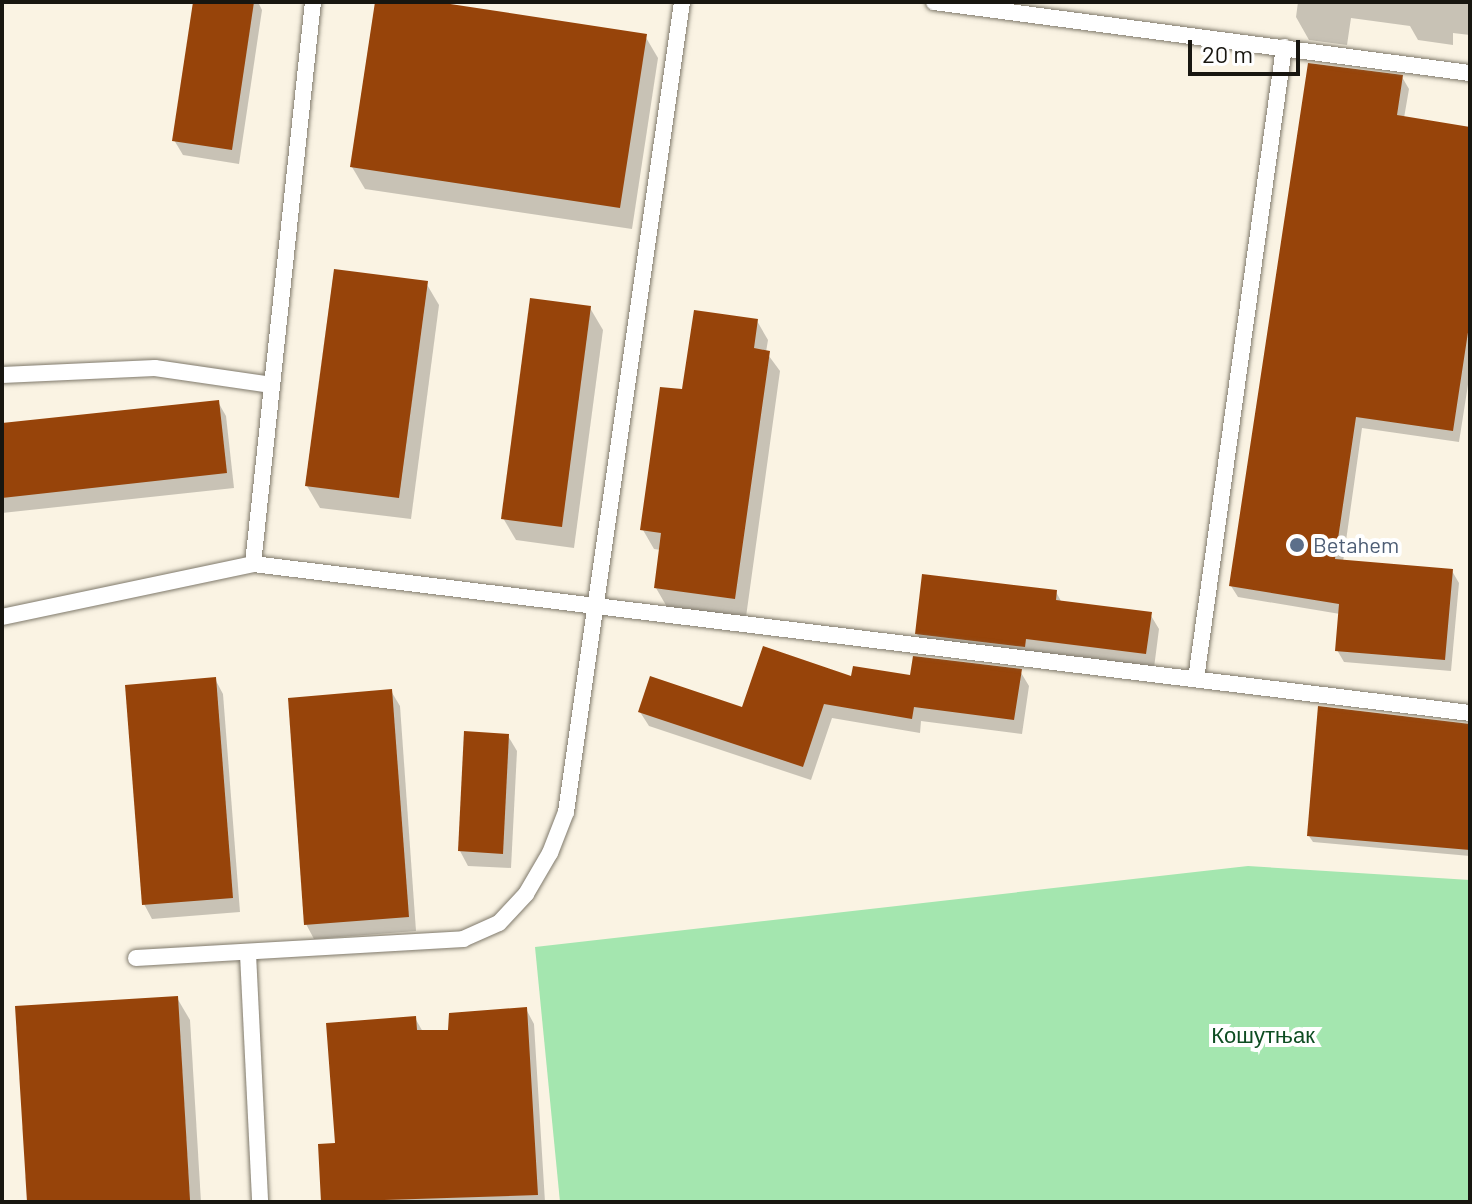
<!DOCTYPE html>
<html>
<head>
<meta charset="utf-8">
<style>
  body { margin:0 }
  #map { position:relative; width:1472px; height:1204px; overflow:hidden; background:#faf3e3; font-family:Barlow,sans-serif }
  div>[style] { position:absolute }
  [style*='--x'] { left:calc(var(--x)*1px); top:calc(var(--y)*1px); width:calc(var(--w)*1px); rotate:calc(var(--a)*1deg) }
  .green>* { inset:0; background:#a4e6af }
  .shadow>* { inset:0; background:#0003 }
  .building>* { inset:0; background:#97440a }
  .roads { filter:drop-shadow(0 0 2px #7f796b) drop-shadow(0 0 2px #7f796b) }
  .lane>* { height:16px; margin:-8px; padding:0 8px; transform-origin:8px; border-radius:8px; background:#fff }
  .dots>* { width:22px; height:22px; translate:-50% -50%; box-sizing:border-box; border:4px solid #fff; border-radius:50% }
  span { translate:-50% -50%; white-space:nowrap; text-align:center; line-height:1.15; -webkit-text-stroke:8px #fff; paint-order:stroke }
  .service-label { font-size:22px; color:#4e5e75 }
  .left { translate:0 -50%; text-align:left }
  .park-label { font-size:22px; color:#0e4d22 }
  .frame { position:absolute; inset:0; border:4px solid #181610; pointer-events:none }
  .scale { position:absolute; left:1188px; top:40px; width:112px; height:36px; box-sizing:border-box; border:4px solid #181610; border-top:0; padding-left:10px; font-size:24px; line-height:28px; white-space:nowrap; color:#181610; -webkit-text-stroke:6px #fff; paint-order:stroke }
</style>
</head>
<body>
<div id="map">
  <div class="green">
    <i style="clip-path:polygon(1248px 866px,1470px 880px,1470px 1202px,560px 1202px,535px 947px)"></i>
  </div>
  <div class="shadow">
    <i style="clip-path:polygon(195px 2px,258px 2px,262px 10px,239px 164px,183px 155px,174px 140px)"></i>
    <i style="clip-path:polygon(377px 2px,424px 2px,645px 36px,658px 58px,632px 229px,365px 189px,352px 167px)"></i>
    <i style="clip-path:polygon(1298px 2px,1470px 2px,1470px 35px,1453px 33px,1453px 45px,1418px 40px,1410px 26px,1351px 18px,1347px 45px,1309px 40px,1296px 17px)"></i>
    <i style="clip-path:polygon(1402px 77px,1409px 89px,1404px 118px,1470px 129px,1470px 372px,1459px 442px,1362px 428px,1343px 562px,1452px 571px,1459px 583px,1451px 671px,1344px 662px,1337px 650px,1340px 614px,1238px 597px,1231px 586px)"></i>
    <i style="clip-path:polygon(426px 283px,439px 305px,411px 519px,320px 508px,307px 486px)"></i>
    <i style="clip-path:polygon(590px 308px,603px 330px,574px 548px,516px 540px,503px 518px)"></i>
    <i style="clip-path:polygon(757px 321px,768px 340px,766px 352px,780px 371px,746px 617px,667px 607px,656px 588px,661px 550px,654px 549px,643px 530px,684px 392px)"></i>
    <i style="clip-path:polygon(218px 402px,226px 416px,234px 488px,2px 513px,2px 425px)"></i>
    <i style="clip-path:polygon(1056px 592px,1062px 603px,1150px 614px,1159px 629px,1154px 668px,926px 648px,917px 634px)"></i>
    <i style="clip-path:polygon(1020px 671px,1029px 686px,1022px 734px,921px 721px,920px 733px,832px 718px,811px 780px,649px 726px,640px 712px,744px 709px,853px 678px)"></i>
    <i style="clip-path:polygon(215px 679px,223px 694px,240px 912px,152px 919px,144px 904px)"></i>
    <i style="clip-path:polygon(391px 691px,400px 706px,416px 931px,314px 939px,306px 924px)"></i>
    <i style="clip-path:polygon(1470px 726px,1470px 856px,1313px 842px,1309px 836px)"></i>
    <i style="clip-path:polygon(508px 736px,517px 751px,511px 868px,468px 866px,460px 851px)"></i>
    <i style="clip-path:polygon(177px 998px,190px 1020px,201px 1202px,29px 1202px,17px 1008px)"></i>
    <i style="clip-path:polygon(526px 1009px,534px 1024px,545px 1202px,323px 1202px,320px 1146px,338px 1145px,415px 1018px,423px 1032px,450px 1032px)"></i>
  </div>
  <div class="building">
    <i style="clip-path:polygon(193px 2px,254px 2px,232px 150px,172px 141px)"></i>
    <i style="clip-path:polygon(375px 2px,437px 2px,647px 34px,620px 208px,350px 167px)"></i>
    <i style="clip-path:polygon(1308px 63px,1403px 75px,1397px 115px,1470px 127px,1470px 319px,1453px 431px,1356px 417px,1335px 559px,1453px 569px,1445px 660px,1335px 651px,1339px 604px,1229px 586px)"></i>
    <i style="clip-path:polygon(334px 269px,428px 281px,399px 498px,305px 486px)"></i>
    <i style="clip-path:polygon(530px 298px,591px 306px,562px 527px,501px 519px)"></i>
    <i style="clip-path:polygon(694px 310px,758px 319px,754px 348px,770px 351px,735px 599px,654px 588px,661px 533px,640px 530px,660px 387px,682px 389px)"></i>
    <i style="clip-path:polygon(219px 400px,227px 473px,2px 498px,2px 423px)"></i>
    <i style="clip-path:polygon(922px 574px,1057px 590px,1056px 600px,1152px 612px,1146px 654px,1026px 639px,1025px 647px,915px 634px)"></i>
    <i style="clip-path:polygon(763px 646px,851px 676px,853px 666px,910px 675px,913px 656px,1022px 669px,1014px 720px,914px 707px,912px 719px,824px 704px,803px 767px,638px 712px,650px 676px,742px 707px)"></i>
    <i style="clip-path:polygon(216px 677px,233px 898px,142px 905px,125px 685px)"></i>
    <i style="clip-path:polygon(392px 689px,409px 917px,304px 925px,288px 698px)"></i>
    <i style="clip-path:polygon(1318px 706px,1470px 724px,1470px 850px,1307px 836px)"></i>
    <i style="clip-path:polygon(464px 731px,509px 734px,503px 854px,458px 851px)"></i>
    <i style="clip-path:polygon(178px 996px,190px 1200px,27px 1202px,15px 1006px)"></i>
    <i style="clip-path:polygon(527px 1007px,538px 1195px,321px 1202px,318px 1144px,335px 1143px,326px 1023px,416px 1016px,417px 1030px,448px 1030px,449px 1013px)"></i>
  </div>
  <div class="roads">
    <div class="lane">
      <i style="--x:934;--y:2;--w:541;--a:7.55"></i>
      <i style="--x:2;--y:375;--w:153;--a:-2.6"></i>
      <i style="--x:155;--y:368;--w:118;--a:8.3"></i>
      <i style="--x:253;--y:564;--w:1226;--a:6.98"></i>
      <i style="--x:2;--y:617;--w:257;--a:-11.9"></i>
      <i style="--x:253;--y:564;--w:565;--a:-83.91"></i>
      <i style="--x:1196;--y:679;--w:638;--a:-82.07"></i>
      <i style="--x:248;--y:954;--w:248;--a:87.2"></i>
      <i style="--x:136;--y:958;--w:328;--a:-3.3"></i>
      <i style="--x:463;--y:939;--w:39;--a:-24"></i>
      <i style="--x:499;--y:923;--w:40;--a:-47"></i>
      <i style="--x:526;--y:894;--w:48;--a:-59.7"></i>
      <i style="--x:550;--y:853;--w:44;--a:-68.7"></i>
      <i style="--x:566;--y:812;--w:818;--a:-81.85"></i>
    </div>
  </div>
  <div class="dots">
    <i style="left:1297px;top:545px;background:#5c6f8a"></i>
  </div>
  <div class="service-label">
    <span class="left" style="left:1313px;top:545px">Betahem</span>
  </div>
  <div class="park-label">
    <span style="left:1263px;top:1035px">Кошутњак</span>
  </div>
  <div class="frame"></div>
  <div class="scale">20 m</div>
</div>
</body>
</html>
